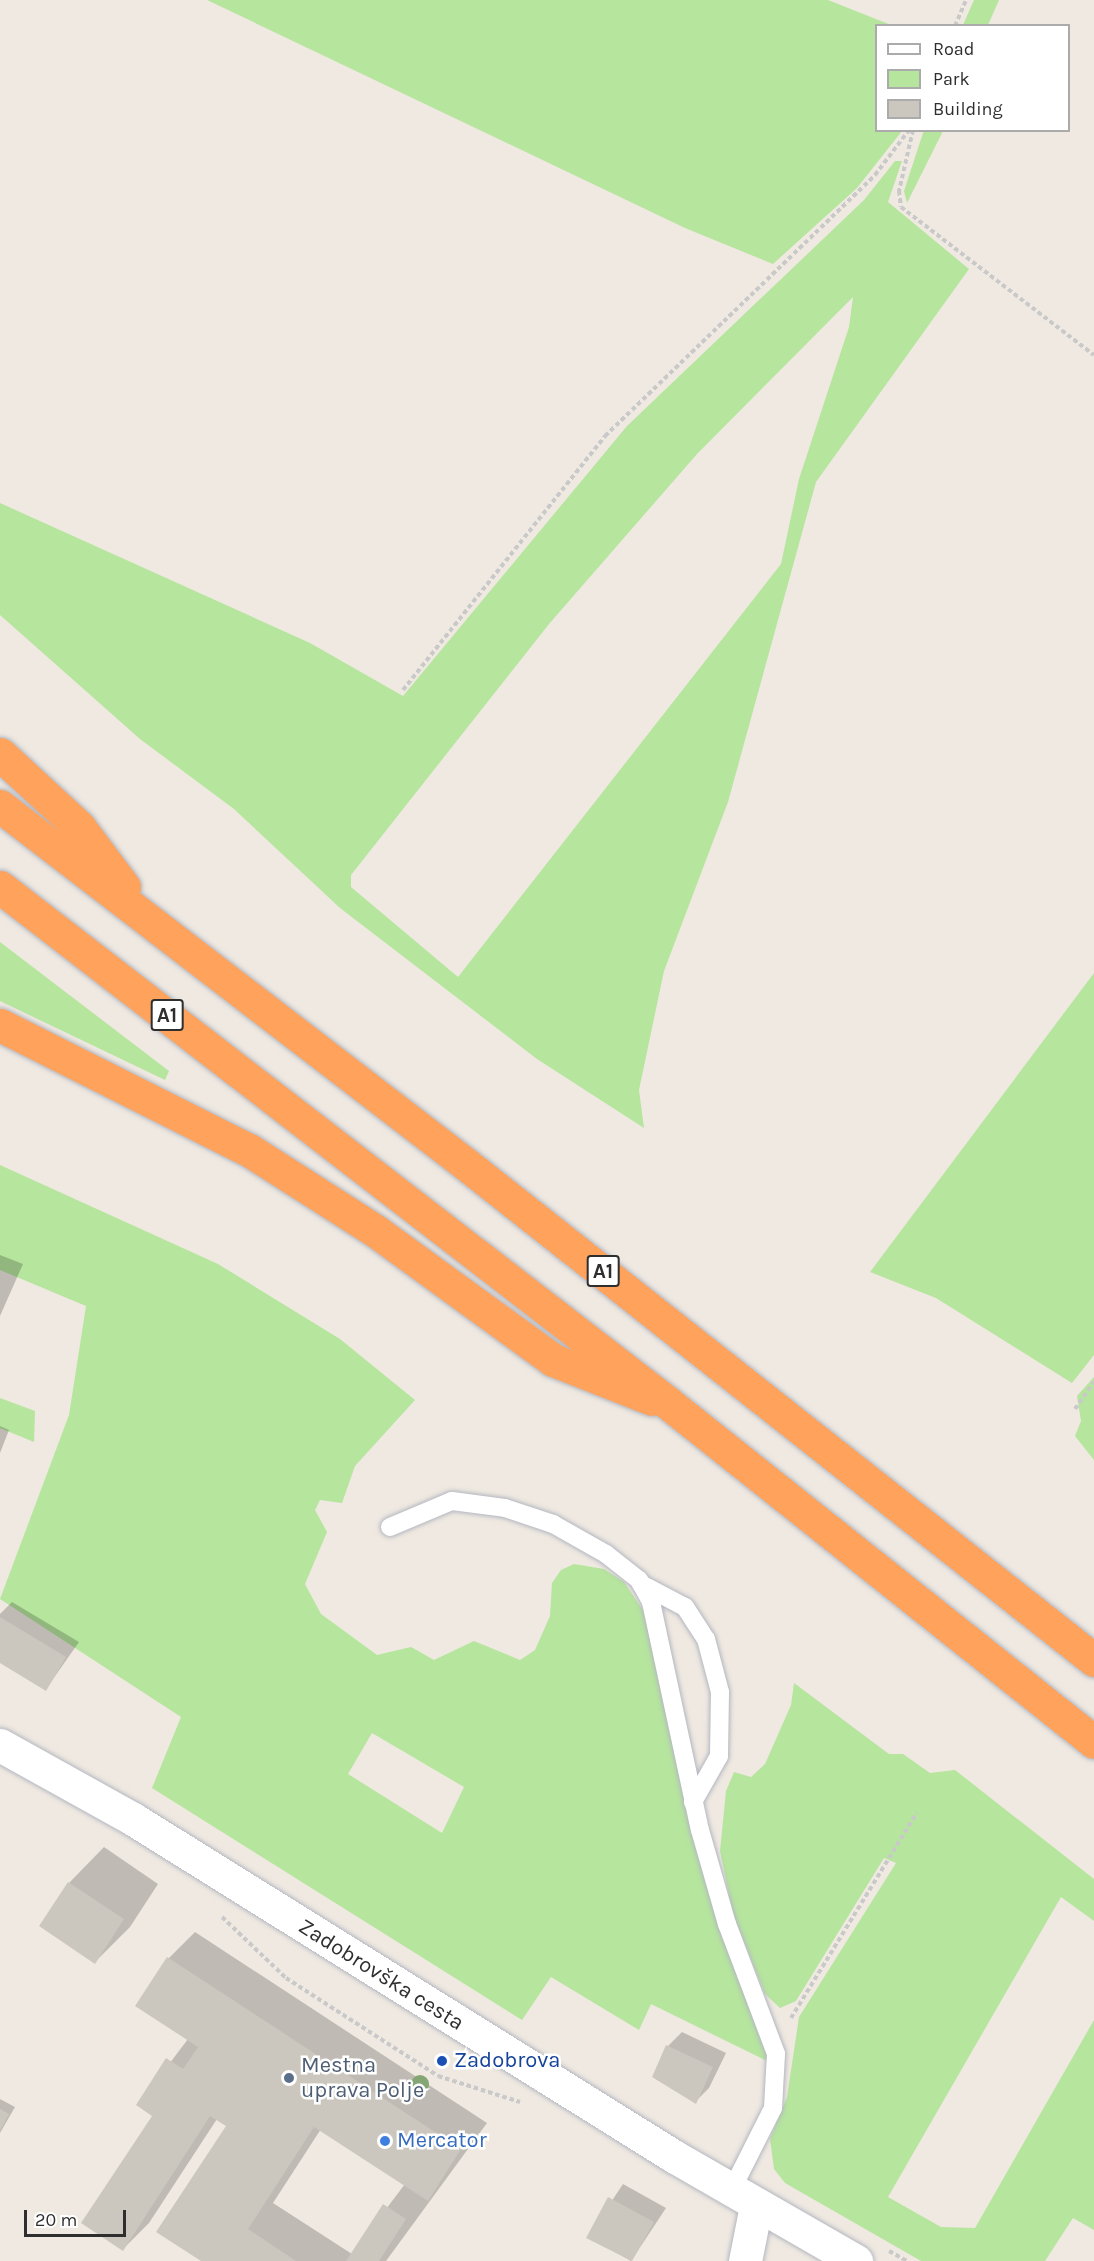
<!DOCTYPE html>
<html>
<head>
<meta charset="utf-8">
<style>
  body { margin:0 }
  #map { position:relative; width:1094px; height:2261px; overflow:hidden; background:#efe9e1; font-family:Karla,sans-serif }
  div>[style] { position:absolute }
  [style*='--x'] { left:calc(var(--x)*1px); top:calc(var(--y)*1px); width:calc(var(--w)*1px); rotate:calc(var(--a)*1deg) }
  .green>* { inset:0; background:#b6e59e }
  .shadow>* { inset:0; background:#0003 }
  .building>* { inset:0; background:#cbc7bf }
  .path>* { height:4px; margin-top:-2px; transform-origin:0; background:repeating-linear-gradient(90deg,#c9c9c9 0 4.5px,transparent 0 7.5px) }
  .roads { filter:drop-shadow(0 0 2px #b4b7c1) drop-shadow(0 0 2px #b4b7c1) }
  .lane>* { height:18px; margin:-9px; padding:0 9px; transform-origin:9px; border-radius:9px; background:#fff }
  .street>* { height:33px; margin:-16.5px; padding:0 16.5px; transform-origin:16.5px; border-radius:16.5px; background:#fff }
  .secondary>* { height:33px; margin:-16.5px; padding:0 16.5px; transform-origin:16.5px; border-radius:16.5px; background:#fff }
  .highway>* { height:33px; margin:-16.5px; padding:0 16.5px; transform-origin:16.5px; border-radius:16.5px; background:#ffa35c }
  .trees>* { width:18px; height:18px; margin:-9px; border-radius:50%; background:#84a574 }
  .dots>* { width:16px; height:16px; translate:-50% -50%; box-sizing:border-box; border:3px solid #fff; border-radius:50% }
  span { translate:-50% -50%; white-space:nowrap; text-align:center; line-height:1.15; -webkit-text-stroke:5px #fff; paint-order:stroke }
  .shield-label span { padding:2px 4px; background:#fff; border:2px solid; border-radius:4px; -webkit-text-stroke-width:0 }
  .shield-label { font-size:21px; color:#2e2e2e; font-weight:700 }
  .street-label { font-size:22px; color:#2e2e2e }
  .transit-label { font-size:22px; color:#164399 }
  .left { translate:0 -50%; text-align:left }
  .service-label { font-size:22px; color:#4e5e75 }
  .shop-label { font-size:22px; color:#366cbe }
  .legend { position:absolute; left:875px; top:24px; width:195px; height:108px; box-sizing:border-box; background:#fff; border:2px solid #ababab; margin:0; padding:8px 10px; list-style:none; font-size:18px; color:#2e2e2e }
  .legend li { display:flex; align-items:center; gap:12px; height:30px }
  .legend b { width:30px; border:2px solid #ababab }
  .scale { position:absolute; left:24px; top:2210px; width:102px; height:27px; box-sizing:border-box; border:3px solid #2e2e2e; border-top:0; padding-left:8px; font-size:18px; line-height:21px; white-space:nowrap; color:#2e2e2e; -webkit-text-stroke:4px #fff; paint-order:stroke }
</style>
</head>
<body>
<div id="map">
  <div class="green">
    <i style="clip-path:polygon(207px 0,828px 0,891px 25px,876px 26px,876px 130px,902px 131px,857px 188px,773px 264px,685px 228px)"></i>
    <i style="clip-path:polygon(974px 0,999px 0,988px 25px,963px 25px)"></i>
    <i style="clip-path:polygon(924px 130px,943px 131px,907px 203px,904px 191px)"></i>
    <i style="clip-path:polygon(evenodd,895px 161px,902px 161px,888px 202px,969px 269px,816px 482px,728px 802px,664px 971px,639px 1090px,644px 1128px,537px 1059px,340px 908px,234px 809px,140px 739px,0 615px,0 503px,310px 643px,403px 696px,627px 426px,864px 200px,895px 161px,853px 297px,849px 327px,799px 479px,781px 564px,458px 977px,351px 887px,351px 875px,549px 624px,697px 454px,853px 297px)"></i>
    <i style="clip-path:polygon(0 942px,169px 1071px,165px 1080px,0 1001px)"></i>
    <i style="clip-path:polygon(1094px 973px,1094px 1355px,1072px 1383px,936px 1298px,870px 1272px)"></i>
    <i style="clip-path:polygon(evenodd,0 1165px,218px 1264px,340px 1339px,415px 1400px,355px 1466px,342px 1503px,320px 1500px,315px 1510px,327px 1532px,305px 1584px,321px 1614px,377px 1655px,411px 1647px,434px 1660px,474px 1641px,520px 1660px,535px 1650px,550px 1616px,552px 1583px,561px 1570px,574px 1564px,604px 1569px,624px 1582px,645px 1613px,713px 1909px,769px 2062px,651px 2004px,639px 2030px,551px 1977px,522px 2020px,152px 1788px,181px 1717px,0 1599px,69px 1415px,86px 1306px,0 1270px,0 1165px,372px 1733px,464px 1787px,442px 1833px,348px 1774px,372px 1733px)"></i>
    <i style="clip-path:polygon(1094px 1377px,1094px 1460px,1075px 1436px,1081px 1421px,1077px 1396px)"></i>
    <i style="clip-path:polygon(0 1398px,35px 1411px,34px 1442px,0 1428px)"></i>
    <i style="clip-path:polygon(794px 1683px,889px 1754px,903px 1754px,930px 1773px,955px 1770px,1094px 1879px,1094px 1921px,1061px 1897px,888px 2197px,941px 2227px,975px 2228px,1094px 2020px,1094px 2230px,1073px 2218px,1045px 2261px,921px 2261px,785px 2183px,774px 2169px,770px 2139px,787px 2097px,799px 2017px,896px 1863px,884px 1858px,796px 2001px,780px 2008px,765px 1994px,733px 1914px,720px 1851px,726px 1791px,734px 1772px,751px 1777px,765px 1764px,791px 1705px)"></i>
  </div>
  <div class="shadow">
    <i style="clip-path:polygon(0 1255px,23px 1264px,0 1316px)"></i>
    <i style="clip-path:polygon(0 1426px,9px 1430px,0 1453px)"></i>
    <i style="clip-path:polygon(12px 1602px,79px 1642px,46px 1689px,0 1662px,0 1614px)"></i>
    <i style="clip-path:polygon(104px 1847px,158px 1884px,130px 1927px,95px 1962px,69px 1883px)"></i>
    <i style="clip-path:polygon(evenodd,195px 1932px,487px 2123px,386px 2261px,204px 2261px,228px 2126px,217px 2119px,149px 2223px,123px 2249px,154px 2115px,138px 2105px,188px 2039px,137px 2006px,169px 1958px,195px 1932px,321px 2129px,405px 2184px,352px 2254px,273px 2203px,321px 2129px)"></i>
    <i style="clip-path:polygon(682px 2032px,726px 2053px,709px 2088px,695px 2102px,654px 2076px,668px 2046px)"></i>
    <i style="clip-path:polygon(0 2099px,15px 2107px,0 2133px)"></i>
    <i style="clip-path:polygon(623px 2184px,666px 2208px,631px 2261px,588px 2237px)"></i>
  </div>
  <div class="building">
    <i style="clip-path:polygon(0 1617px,66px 1657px,46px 1691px,0 1663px)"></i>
    <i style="clip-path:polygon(68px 1882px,124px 1919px,95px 1964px,39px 1926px)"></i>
    <i style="clip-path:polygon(167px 1957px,461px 2149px,428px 2201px,314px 2127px,248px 2229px,296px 2261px,201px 2261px,156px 2232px,226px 2126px,210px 2116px,123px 2251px,81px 2223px,152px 2116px,136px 2105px,166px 2058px,183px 2069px,198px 2047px,135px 2006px)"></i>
    <i style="clip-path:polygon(666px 2045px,713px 2067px,696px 2104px,652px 2077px)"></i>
    <i style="clip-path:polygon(0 2109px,9px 2114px,0 2131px)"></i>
    <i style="clip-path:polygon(608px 2197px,654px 2222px,632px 2261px,586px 2238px)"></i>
    <i style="clip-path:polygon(383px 2204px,406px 2219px,379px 2261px,346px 2261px)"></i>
  </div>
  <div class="path">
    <i style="--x:955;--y:26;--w:28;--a:-67"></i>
    <i style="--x:913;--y:130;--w:63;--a:102.9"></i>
    <i style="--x:899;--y:191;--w:16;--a:83"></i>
    <i style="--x:901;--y:207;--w:243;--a:37.5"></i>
    <i style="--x:403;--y:690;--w:325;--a:-51.5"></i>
    <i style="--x:605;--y:436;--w:376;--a:-44"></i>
    <i style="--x:875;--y:175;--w:56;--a:-52.9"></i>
    <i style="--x:1075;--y:1409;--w:33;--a:-55"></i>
    <i style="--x:222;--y:1917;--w:88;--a:43.6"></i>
    <i style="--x:286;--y:1978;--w:181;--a:32.8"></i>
    <i style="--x:438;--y:2076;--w:86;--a:17.6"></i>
    <i style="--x:791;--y:2018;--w:241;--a:-58.5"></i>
    <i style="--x:889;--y:2251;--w:21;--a:29"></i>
  </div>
  <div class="roads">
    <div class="lane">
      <i style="--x:390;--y:1527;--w:67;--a:-22.8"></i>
      <i style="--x:452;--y:1501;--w:53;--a:7.5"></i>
      <i style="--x:505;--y:1508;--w:51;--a:18.4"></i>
      <i style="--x:553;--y:1524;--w:61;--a:29.5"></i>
      <i style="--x:606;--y:1554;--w:42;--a:38.2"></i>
      <i style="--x:639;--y:1580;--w:25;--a:61"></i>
      <i style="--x:651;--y:1602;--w:233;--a:77.9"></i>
      <i style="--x:700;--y:1830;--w:98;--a:74"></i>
      <i style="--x:727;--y:1924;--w:139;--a:69.3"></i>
      <i style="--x:776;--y:2054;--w:54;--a:93.2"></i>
      <i style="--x:773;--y:2108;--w:93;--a:116.8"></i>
      <i style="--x:641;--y:1584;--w:50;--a:27.6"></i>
      <i style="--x:685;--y:1607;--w:38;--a:57"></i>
      <i style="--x:706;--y:1639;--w:55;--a:75.2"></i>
      <i style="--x:720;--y:1692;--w:64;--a:90.9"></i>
      <i style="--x:719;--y:1756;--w:53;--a:119.5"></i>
    </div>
    <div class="street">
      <i style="--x:745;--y:2261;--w:56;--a:-78.7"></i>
    </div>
    <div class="secondary">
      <i style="--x:0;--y:1745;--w:152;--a:29.1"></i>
      <i style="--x:133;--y:1819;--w:639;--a:31.95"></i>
      <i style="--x:675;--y:2157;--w:209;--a:29.9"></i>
    </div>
    <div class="highway">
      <i style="--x:0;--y:754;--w:108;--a:42.7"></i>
      <i style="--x:79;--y:827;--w:75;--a:53.1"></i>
      <i style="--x:0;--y:806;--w:589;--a:37.55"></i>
      <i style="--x:467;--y:1165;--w:799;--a:38.29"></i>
      <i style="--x:0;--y:887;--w:844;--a:37.68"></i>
      <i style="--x:668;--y:1403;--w:544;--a:38.51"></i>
      <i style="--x:0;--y:1025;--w:279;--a:26.7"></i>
      <i style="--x:249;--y:1150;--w:152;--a:32.6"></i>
      <i style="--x:377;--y:1232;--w:218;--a:36"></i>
      <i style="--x:553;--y:1360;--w:106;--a:21.5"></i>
    </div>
  </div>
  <div class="trees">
    <i style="left:420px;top:2084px"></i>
  </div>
  <div class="dots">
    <i style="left:442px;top:2061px;background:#1a4fb4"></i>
    <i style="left:289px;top:2078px;background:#5c6f8a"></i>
    <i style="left:385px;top:2141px;background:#3f7fe0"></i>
  </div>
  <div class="shield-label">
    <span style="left:167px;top:1015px">A1</span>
    <span style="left:603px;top:1271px">A1</span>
  </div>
  <div class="street-label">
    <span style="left:381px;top:1975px;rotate:32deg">Zadobrovška cesta</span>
  </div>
  <div class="transit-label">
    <span class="left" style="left:454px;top:2061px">Zadobrova</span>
  </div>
  <div class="service-label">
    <span class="left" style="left:301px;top:2078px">Mestna<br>uprava Polje</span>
  </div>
  <div class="shop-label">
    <span class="left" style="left:397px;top:2141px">Mercator</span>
  </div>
  <ul class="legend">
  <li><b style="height:8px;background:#fff"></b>Road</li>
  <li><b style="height:16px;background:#b6e59e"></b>Park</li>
  <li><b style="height:16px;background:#cbc7bf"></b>Building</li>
  </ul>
  <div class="scale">20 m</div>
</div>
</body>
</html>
